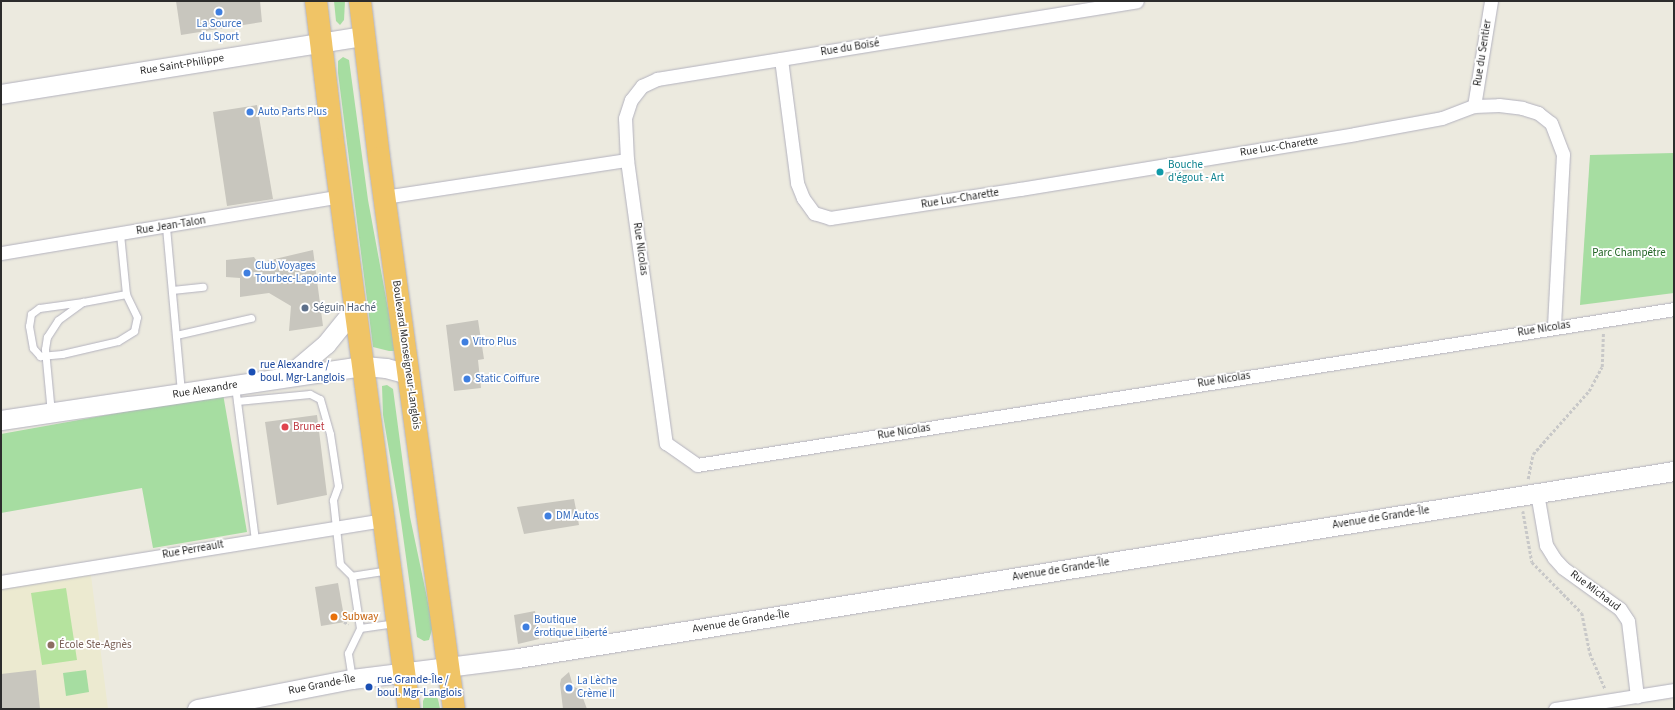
<!DOCTYPE html>
<html>
<head>
<meta charset="utf-8">
<style>
  body { margin:0 }
  #map { position:relative; width:1675px; height:710px; overflow:hidden; background:#eceadf; font-family:"Source Sans 3",sans-serif }
  div>[style] { position:absolute }
  [style*='--x'] { left:calc(var(--x)*1px); top:calc(var(--y)*1px); width:calc(var(--w)*1px); rotate:calc(var(--a)*1deg) }
  .education>* { inset:0; background:#ecead0 }
  .green>* { inset:0; background:#a6dda1 }
  .pitch>* { inset:0; background:#b5e39e }
  .building>* { inset:0; background:#c8c6be }
  .path>* { height:2.5px; margin-top:-1.25px; transform-origin:0; background:repeating-linear-gradient(90deg,#c8c8c8 0 3px,transparent 0 5px) }
  .roads { filter:drop-shadow(0 0 1px #b3b2be) drop-shadow(0 0 1px #b3b2be) }
  .lane>* { height:7px; margin:-3.5px; padding:0 3.5px; transform-origin:3.5px; border-radius:3.5px; background:#fff }
  .street>* { height:13px; margin:-6.5px; padding:0 6.5px; transform-origin:6.5px; border-radius:6.5px; background:#fff }
  .secondary>* { height:19px; margin:-9.5px; padding:0 9.5px; transform-origin:9.5px; border-radius:9.5px; background:#fff }
  .highway>* { height:22px; margin:-11px; padding:0 11px; transform-origin:11px; border-radius:11px; background:#f0c466 }
  .dots>* { width:11px; height:11px; translate:-50% -50%; box-sizing:border-box; border:2px solid #fff; border-radius:50% }
  span { translate:-50% -50%; white-space:nowrap; text-align:center; line-height:1.15; -webkit-text-stroke:3.5px #fff; paint-order:stroke }
  .shop-label { font-size:11px; color:#366cbe }
  .left { translate:0 -50%; text-align:left }
  .street-label { font-size:11px; color:#2c2c2c }
  .culture-label { font-size:11px; color:#0d838f }
  .park-label { font-size:11px; color:#216324 }
  .service-label { font-size:11px; color:#4e5e75 }
  .transit-label { font-size:11px; color:#164399 }
  .health-label { font-size:11px; color:#be3a42 }
  .food-label { font-size:11px; color:#c56008 }
  .education-label { font-size:11px; color:#785e54 }
  .frame { position:absolute; inset:0; border:2px solid #2c2c2c; pointer-events:none }
</style>
</head>
<body>
<div id="map">
  <div class="education">
    <i style="clip-path:polygon(90px 568px,108px 709px,1px 709px,1px 582px)"></i>
  </div>
  <div class="green">
    <i style="clip-path:polygon(334px 1px,345px 1px,344px 20px,340px 25px,336px 21px)"></i>
    <i style="clip-path:polygon(343px 57px,349px 60px,368px 200px,394px 341px,394px 351px,389px 351px,373px 347px,338px 73px,338px 61px)"></i>
    <i style="clip-path:polygon(1674px 153px,1674px 293px,1580px 305px,1590px 155px)"></i>
    <i style="clip-path:polygon(387px 385px,393px 389px,410px 517px,433px 626px,429px 640px,424px 641px,417px 637px,401px 521px,383px 415px,382px 386px)"></i>
    <i style="clip-path:polygon(223px 394px,247px 532px,153px 548px,142px 488px,1px 513px,1px 434px)"></i>
    <i style="clip-path:polygon(86px 670px,89px 692px,66px 696px,63px 673px)"></i>
    <i style="clip-path:polygon(434px 694px,438px 699px,440px 709px,423px 709px,423px 701px,426px 695px)"></i>
  </div>
  <div class="pitch">
    <i style="clip-path:polygon(66px 588px,77px 660px,42px 665px,31px 593px)"></i>
  </div>
  <div class="building">
    <i style="clip-path:polygon(176px 1px,260px 1px,262px 22px,181px 35px)"></i>
    <i style="clip-path:polygon(257px 105px,273px 199px,227px 206px,213px 112px)"></i>
    <i style="clip-path:polygon(313px 250px,323px 326px,289px 331px,291px 306px,269px 293px,240px 297px,240px 278px,226px 277px,226px 260px,254px 257px,258px 263px)"></i>
    <i style="clip-path:polygon(478px 320px,484px 359px,478px 360px,481px 388px,454px 391px,446px 325px)"></i>
    <i style="clip-path:polygon(317px 415px,327px 495px,277px 505px,265px 422px)"></i>
    <i style="clip-path:polygon(574px 499px,579px 525px,524px 534px,517px 507px)"></i>
    <i style="clip-path:polygon(338px 583px,345px 622px,321px 626px,315px 587px)"></i>
    <i style="clip-path:polygon(535px 611px,539px 639px,518px 644px,514px 615px)"></i>
    <i style="clip-path:polygon(36px 670px,40px 709px,1px 709px,1px 674px)"></i>
    <i style="clip-path:polygon(569px 672px,573px 686px,580px 690px,587px 709px,563px 709px,560px 684px,561px 679px)"></i>
  </div>
  <div class="path">
    <i style="--x:1528;--y:479;--w:25;--a:-79"></i>
    <i style="--x:1533;--y:454;--w:84;--a:-48.4"></i>
    <i style="--x:1589;--y:391;--w:27;--a:-62"></i>
    <i style="--x:1602;--y:367;--w:34;--a:-88"></i>
    <i style="--x:1523;--y:511;--w:52;--a:80"></i>
    <i style="--x:1532;--y:562;--w:71;--a:45.6"></i>
    <i style="--x:1582;--y:613;--w:41;--a:78.7"></i>
    <i style="--x:1590;--y:653;--w:39;--a:67"></i>
    <i style="--x:344;--y:618;--w:4;--a:90"></i>
    <i style="--x:344;--y:622;--w:5;--a:22"></i>
  </div>
  <div class="roads">
    <div class="lane">
      <i style="--x:166;--y:227;--w:167;--a:84.8"></i>
      <i style="--x:172;--y:290;--w:31;--a:-6"></i>
      <i style="--x:83;--y:302;--w:44;--a:172.2"></i>
      <i style="--x:39;--y:308;--w:10;--a:143"></i>
      <i style="--x:31;--y:314;--w:12;--a:99"></i>
      <i style="--x:29;--y:326;--w:22;--a:80"></i>
      <i style="--x:33;--y:348;--w:11;--a:49"></i>
      <i style="--x:40;--y:356;--w:22;--a:-5"></i>
      <i style="--x:62;--y:354;--w:57;--a:-13.1"></i>
      <i style="--x:118;--y:341;--w:19;--a:-32"></i>
      <i style="--x:134;--y:331;--w:14;--a:-78"></i>
      <i style="--x:137;--y:317;--w:25;--a:-116"></i>
      <i style="--x:126;--y:294;--w:60;--a:-95.7"></i>
      <i style="--x:176;--y:335;--w:77;--a:-12.8"></i>
      <i style="--x:235;--y:386;--w:155;--a:82.6"></i>
      <i style="--x:237;--y:401;--w:73;--a:-5.5"></i>
      <i style="--x:310;--y:394;--w:11;--a:27"></i>
      <i style="--x:320;--y:399;--w:36;--a:74"></i>
      <i style="--x:330;--y:434;--w:53;--a:81.3"></i>
      <i style="--x:338;--y:486;--w:15;--a:110"></i>
      <i style="--x:333;--y:500;--w:64;--a:83.8"></i>
      <i style="--x:340;--y:564;--w:17;--a:45"></i>
      <i style="--x:51;--y:413;--w:64;--a:-95.4"></i>
      <i style="--x:45;--y:349;--w:12;--a:-81"></i>
      <i style="--x:47;--y:337;--w:20;--a:-57"></i>
      <i style="--x:58;--y:320;--w:31;--a:-36"></i>
      <i style="--x:83;--y:302;--w:44;--a:-10.5"></i>
      <i style="--x:389;--y:570;--w:37;--a:171"></i>
      <i style="--x:352;--y:576;--w:53;--a:81.3"></i>
      <i style="--x:360;--y:628;--w:35;--a:-8"></i>
      <i style="--x:352;--y:679;--w:26;--a:-99"></i>
      <i style="--x:348;--y:653;--w:28;--a:-64"></i>
    </div>
    <div class="street">
      <i style="--x:781;--y:59;--w:125;--a:82.6"></i>
      <i style="--x:797;--y:183;--w:16;--a:68"></i>
      <i style="--x:803;--y:198;--w:19;--a:54"></i>
      <i style="--x:814;--y:213;--w:17;--a:17"></i>
      <i style="--x:830;--y:218;--w:192;--a:-8.7"></i>
      <i style="--x:1020;--y:189;--w:339;--a:-9.3"></i>
      <i style="--x:1355;--y:134;--w:88;--a:-10.4"></i>
      <i style="--x:1442;--y:118;--w:34;--a:-21"></i>
      <i style="--x:1474;--y:106;--w:25;--a:-2"></i>
      <i style="--x:1499;--y:105;--w:23;--a:7"></i>
      <i style="--x:1522;--y:108;--w:17;--a:17"></i>
      <i style="--x:1538;--y:113;--w:16;--a:38"></i>
      <i style="--x:1551;--y:123;--w:33;--a:69"></i>
      <i style="--x:1563;--y:154;--w:174;--a:93"></i>
      <i style="--x:1474;--y:106;--w:106;--a:-80.8"></i>
      <i style="--x:627;--y:160;--w:42;--a:-92.7"></i>
      <i style="--x:625;--y:118;--w:19;--a:-72"></i>
      <i style="--x:631;--y:100;--w:18;--a:-52"></i>
      <i style="--x:642;--y:86;--w:17;--a:-25"></i>
      <i style="--x:657;--y:79;--w:486;--a:-9.2"></i>
      <i style="--x:384;--y:197;--w:246;--a:-8.7"></i>
      <i style="--x:627;--y:160;--w:286;--a:82.2"></i>
      <i style="--x:666;--y:443;--w:38;--a:35"></i>
      <i style="--x:697;--y:465;--w:989;--a:-9.07"></i>
      <i style="--x:1;--y:253;--w:344;--a:-9.5"></i>
      <i style="--x:1537;--y:493;--w:53;--a:80.2"></i>
      <i style="--x:1546;--y:545;--w:15;--a:58"></i>
      <i style="--x:1554;--y:558;--w:13;--a:48"></i>
      <i style="--x:1563;--y:568;--w:70;--a:35.7"></i>
      <i style="--x:1620;--y:609;--w:14;--a:56"></i>
      <i style="--x:1628;--y:621;--w:76;--a:83.2"></i>
      <i style="--x:1;--y:582;--w:388;--a:-9.2"></i>
      <i style="--x:1555;--y:709;--w:121;--a:-9.1"></i>
    </div>
    <div class="secondary">
      <i style="--x:1;--y:94;--w:367;--a:-9.1"></i>
      <i style="--x:287;--y:377;--w:51;--a:-40.2"></i>
      <i style="--x:326;--y:344;--w:46;--a:-51.1"></i>
      <i style="--x:1;--y:420;--w:367;--a:-8.5"></i>
      <i style="--x:364;--y:366;--w:22;--a:5"></i>
      <i style="--x:386;--y:368;--w:23;--a:15"></i>
      <i style="--x:197;--y:709;--w:158;--a:-11"></i>
      <i style="--x:352;--y:679;--w:167;--a:-7.2"></i>
      <i style="--x:518;--y:658;--w:1171;--a:-9.19"></i>
    </div>
    <div class="highway">
      <i style="--x:316;--y:1;--w:149;--a:83.1"></i>
      <i style="--x:334;--y:149;--w:565;--a:82.37"></i>
      <i style="--x:360;--y:1;--w:158;--a:83.1"></i>
      <i style="--x:379;--y:158;--w:556;--a:82.25"></i>
    </div>
  </div>
  <div class="dots">
    <i style="left:219px;top:12px;background:#3f7fe0"></i>
    <i style="left:250px;top:112px;background:#3f7fe0"></i>
    <i style="left:1160px;top:172px;background:#0f9aa8"></i>
    <i style="left:247px;top:273px;background:#3f7fe0"></i>
    <i style="left:305px;top:308px;background:#5c6f8a"></i>
    <i style="left:465px;top:342px;background:#3f7fe0"></i>
    <i style="left:252px;top:372px;background:#1a4fb4"></i>
    <i style="left:467px;top:379px;background:#3f7fe0"></i>
    <i style="left:285px;top:427px;background:#e0444e"></i>
    <i style="left:548px;top:516px;background:#3f7fe0"></i>
    <i style="left:334px;top:617px;background:#e8710a"></i>
    <i style="left:526px;top:627px;background:#3f7fe0"></i>
    <i style="left:51px;top:645px;background:#8d6e63"></i>
    <i style="left:369px;top:687px;background:#1a4fb4"></i>
    <i style="left:569px;top:688px;background:#3f7fe0"></i>
  </div>
  <div class="shop-label">
    <span style="left:219px;top:31px">La Source<br>du Sport</span>
    <span class="left" style="left:258px;top:112px">Auto Parts Plus</span>
    <span class="left" style="left:255px;top:273px">Club Voyages<br>Tourbec-Lapointe</span>
    <span class="left" style="left:473px;top:342px">Vitro Plus</span>
    <span class="left" style="left:475px;top:379px">Static Coiffure</span>
    <span class="left" style="left:556px;top:516px">DM Autos</span>
    <span class="left" style="left:534px;top:627px">Boutique<br>érotique Liberté</span>
    <span class="left" style="left:577px;top:688px">La Lèche<br>Crème II</span>
  </div>
  <div class="street-label">
    <span style="left:850px;top:48px;rotate:-9deg">Rue du Boisé</span>
    <span style="left:1483px;top:53px;rotate:-81deg">Rue du Sentier</span>
    <span style="left:182px;top:65px;rotate:-9deg">Rue Saint-Philippe</span>
    <span style="left:1279px;top:147px;rotate:-9deg">Rue Luc-Charette</span>
    <span style="left:960px;top:199px;rotate:-9deg">Rue Luc-Charette</span>
    <span style="left:171px;top:226px;rotate:-9deg">Rue Jean-Talon</span>
    <span style="left:640px;top:249px;rotate:82deg">Rue Nicolas</span>
    <span style="left:1544px;top:329px;rotate:-9deg">Rue Nicolas</span>
    <span style="left:406px;top:355px;rotate:82deg">Boulevard Monseigneur-Langlois</span>
    <span style="left:1224px;top:380px;rotate:-9deg">Rue Nicolas</span>
    <span style="left:205px;top:390px;rotate:-9deg">Rue Alexandre</span>
    <span style="left:904px;top:432px;rotate:-9deg">Rue Nicolas</span>
    <span style="left:1381px;top:518px;rotate:-9deg">Avenue de Grande-Île</span>
    <span style="left:193px;top:550px;rotate:-10deg">Rue Perreault</span>
    <span style="left:1061px;top:570px;rotate:-9deg">Avenue de Grande-Île</span>
    <span style="left:1595px;top:591px;rotate:37deg">Rue Michaud</span>
    <span style="left:741px;top:622px;rotate:-9deg">Avenue de Grande-Île</span>
    <span style="left:322px;top:685px;rotate:-11deg">Rue Grande-Île</span>
  </div>
  <div class="culture-label">
    <span class="left" style="left:1168px;top:172px">Bouche<br>d'égout - Art</span>
  </div>
  <div class="park-label">
    <span style="left:1629px;top:253px">Parc Champêtre</span>
  </div>
  <div class="service-label">
    <span class="left" style="left:313px;top:308px">Séguin Haché</span>
  </div>
  <div class="transit-label">
    <span class="left" style="left:260px;top:372px">rue Alexandre /<br>boul. Mgr-Langlois</span>
    <span class="left" style="left:377px;top:687px">rue Grande-Île /<br>boul. Mgr-Langlois</span>
  </div>
  <div class="health-label">
    <span class="left" style="left:293px;top:427px">Brunet</span>
  </div>
  <div class="food-label">
    <span class="left" style="left:342px;top:617px">Subway</span>
  </div>
  <div class="education-label">
    <span class="left" style="left:59px;top:645px">École Ste-Agnès</span>
  </div>
  <div class="frame"></div>
</div>
</body>
</html>
